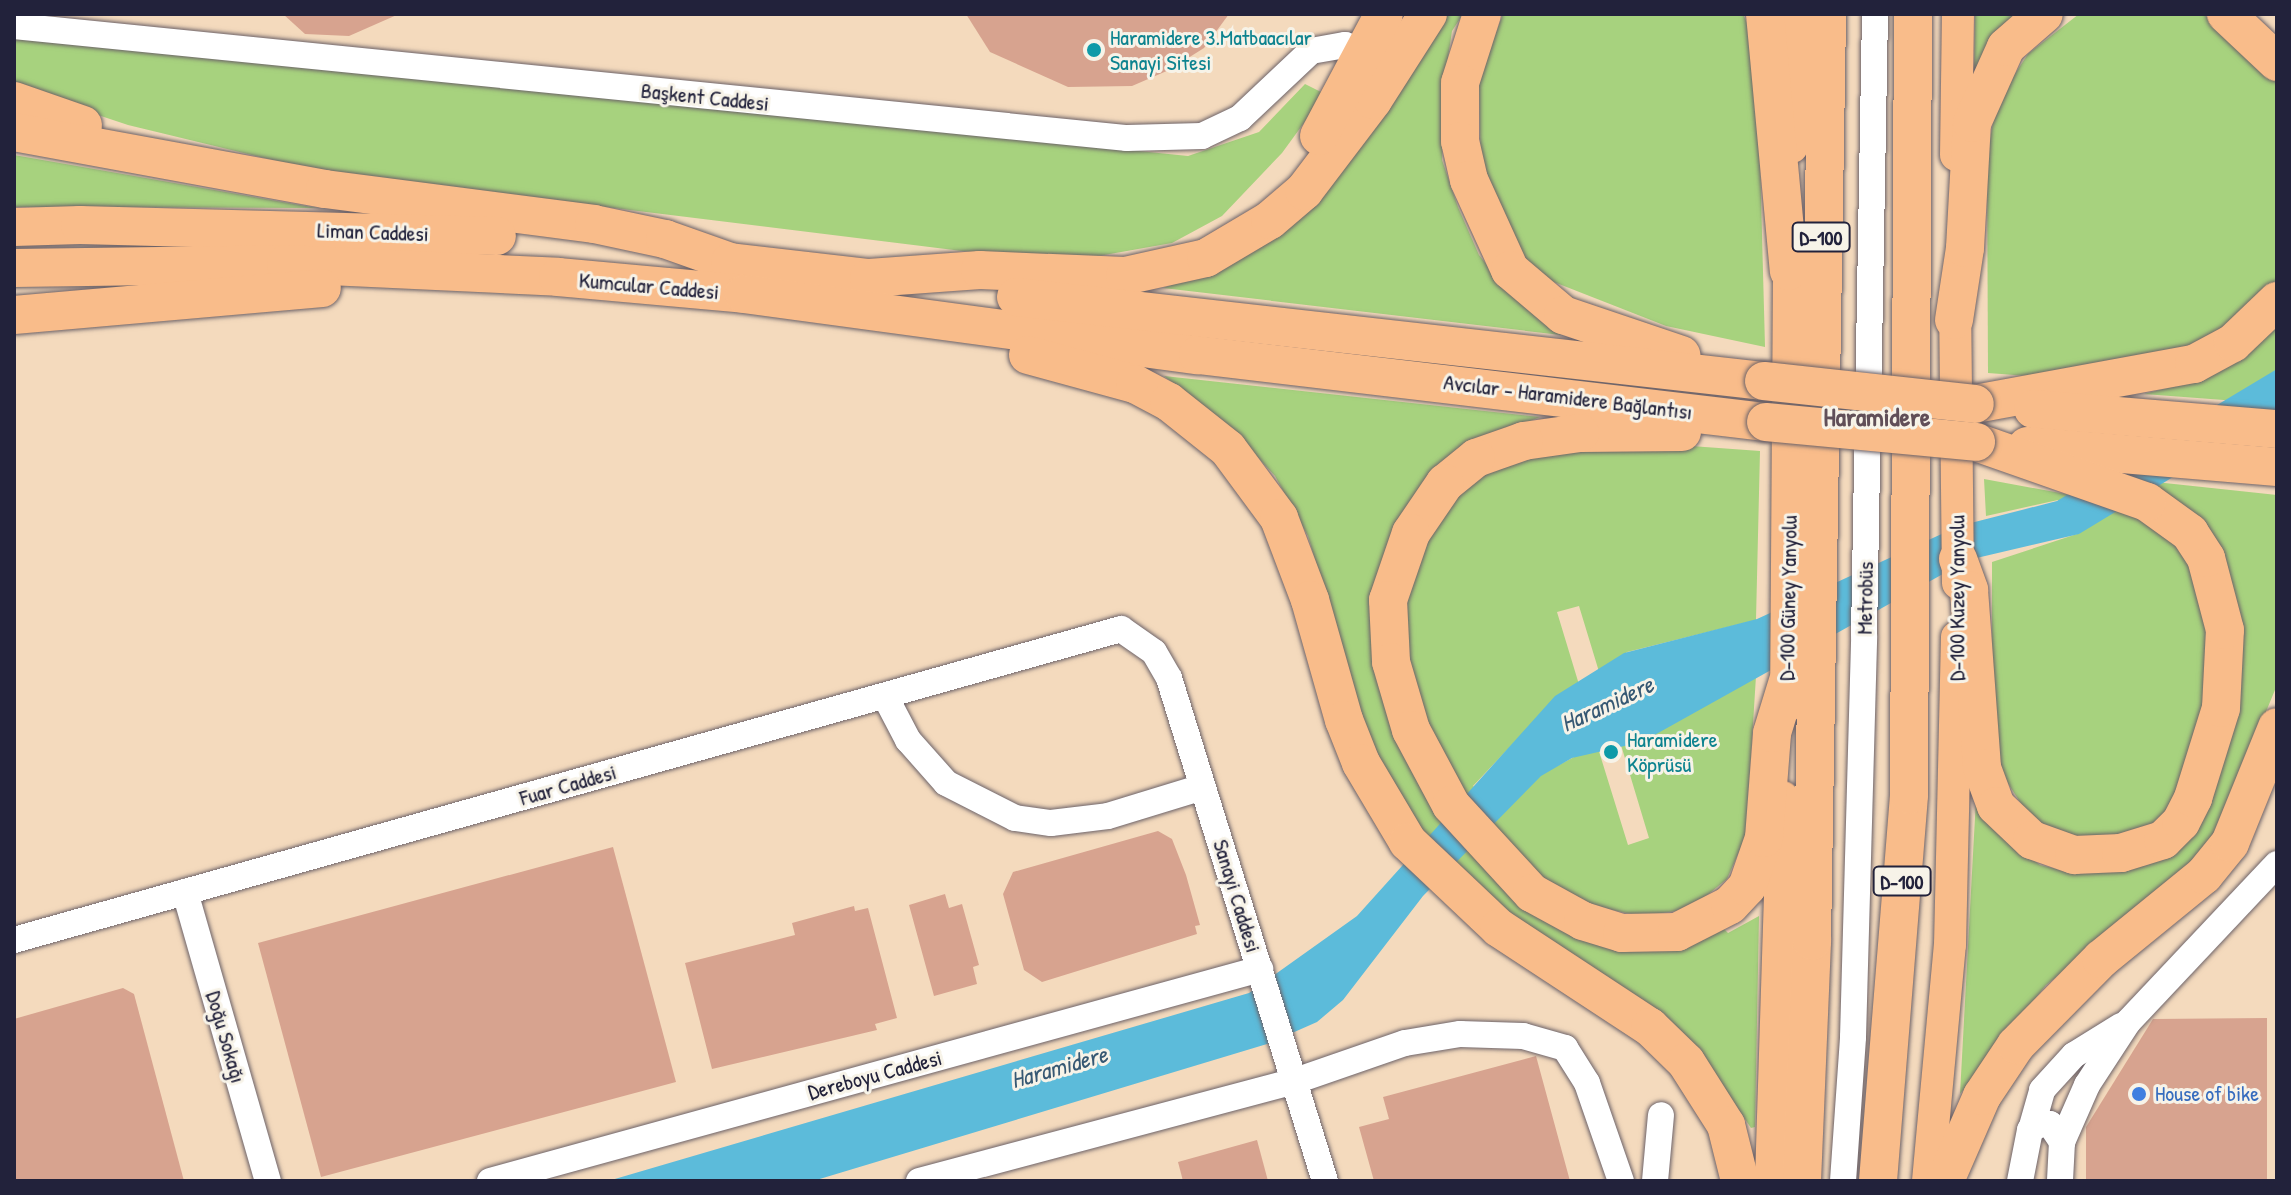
<!DOCTYPE html>
<html>
<head>
<meta charset="utf-8">
<style>
  body { margin:0 }
  #map { position:relative; width:2291px; height:1195px; overflow:hidden; background:#f4dabd; font-family:"Patrick Hand",sans-serif }
  div>[style] { position:absolute }
  [style*='--x'] { left:calc(var(--x)*1px); top:calc(var(--y)*1px); width:calc(var(--w)*1px); rotate:calc(var(--a)*1deg) }
  .green>* { inset:0; background:#a7d27e }
  .water>* { inset:0; background:#5cbbda }
  .building>* { inset:0; background:#d7a38f }
  .roads { filter:drop-shadow(0 0 2px #6c6268) drop-shadow(0 0 2px #6c6268) }
  .minor>* { height:26px; margin:-13px; padding:0 13px; transform-origin:13px; border-radius:13px; background:#fff }
  .major>* { height:32px; margin:-16px; padding:0 16px; transform-origin:16px; border-radius:16px; background:#f9bc8a }
  .highway>* { height:38px; margin:-19px; padding:0 19px; transform-origin:19px; border-radius:19px; background:#f9bc8a }
  .bridges { filter:drop-shadow(0 0 2px #6c6268) drop-shadow(0 0 2px #6c6268) }
  .highway-bridge>* { height:38px; margin:-19px; padding:0 19px; transform-origin:19px; border-radius:19px; background:#f9bc8a }
  .dots>* { width:22px; height:22px; translate:-50% -50%; box-sizing:border-box; border:4px solid #f7f3e8; border-radius:50% }
  span { translate:-50% -50%; white-space:nowrap; text-align:center; line-height:1.15; -webkit-text-stroke:6px #f7f3e8; paint-order:stroke }
  .shield-label span { padding:2px 6px; background:#f7f3e8; border:2px solid; border-radius:6px; -webkit-text-stroke-width:0 }
  .shield-label { font-size:20px; color:#22223b; font-weight:700 }
  .culture-label { font-size:22px; color:#0d838f }
  .left { translate:0 -50%; text-align:left }
  .street-label { font-size:22px; color:#22223b }
  .shop-label { font-size:22px; color:#366cbe }
  .water-label { font-size:24px; color:#365873; font-style:italic }
  .quarter-label { font-size:26px; color:#614f58; font-weight:700 }
  .frame { position:absolute; inset:0; border:16px solid #22223b; pointer-events:none }
</style>
</head>
<body>
<div id="map">
  <div class="green">
    <i style="clip-path:polygon(1447px 14px,1463px 14px,1452px 31px,1445px 78px,1442px 160px,1458px 207px,1479px 255px,1507px 290px,1561px 335px,1163px 288px,1221px 268px,1335px 178px)"></i>
    <i style="clip-path:polygon(1503px 14px,1743px 14px,1757px 46px,1765px 347px,1666px 326px,1536px 275px,1509px 238px,1481px 180px,1479px 77px)"></i>
    <i style="clip-path:polygon(1975px 14px,2021px 14px,1974px 76px)"></i>
    <i style="clip-path:polygon(2079px 14px,2202px 14px,2236px 35px,2277px 77px,2277px 279px,2255px 310px,2212px 337px,2152px 360px,2040px 377px,1988px 373px,1987px 155px,1993px 123px,2005px 89px,2028px 54px)"></i>
    <i style="clip-path:polygon(14px 37px,1188px 156px,1259px 132px,1305px 84px,1325px 94px,1282px 153px,1222px 216px,1172px 243px,1059px 263px,322px 172px,128px 125px,14px 87px)"></i>
    <i style="clip-path:polygon(14px 155px,317px 208px,14px 207px)"></i>
    <i style="clip-path:polygon(2277px 327px,2277px 404px,2144px 394px,2195px 381px)"></i>
    <i style="clip-path:polygon(1164px 376px,1540px 417px,1480px 441px,1375px 605px,1471px 850px,1677px 949px,1724px 929px,1728px 933px,1759px 916px,1755px 1127px,1751px 1128px,1698px 1049px,1497px 908px,1432px 848px,1402px 805px,1363px 722px,1308px 536px,1275px 476px,1229px 426px)"></i>
    <i style="clip-path:polygon(1622px 441px,1760px 451px,1756px 620px,1627px 652px,1600px 675px,1579px 606px,1557px 612px,1584px 701px,1536px 719px,1473px 786px,1500px 810px,1540px 775px,1597px 745px,1628px 845px,1649px 838px,1621px 745px,1756px 676px,1746px 836px,1727px 879px,1690px 909px,1641px 916px,1598px 907px,1544px 883px,1501px 844px,1439px 762px,1411px 680px,1402px 608px,1438px 508px,1493px 465px)"></i>
    <i style="clip-path:polygon(1984px 479px,2109px 502px,2178px 542px,2199px 576px,2216px 673px,2178px 805px,2133px 840px,2080px 841px,2035px 825px,1996px 765px,1992px 744px,1992px 562px,2080px 533px,2058px 500px,1986px 516px)"></i>
    <i style="clip-path:polygon(2146px 481px,2277px 495px,2277px 685px,2214px 838px,2158px 898px,2046px 985px,1960px 1094px,1976px 799px,2009px 842px,2040px 865px,2077px 874px,2148px 865px,2172px 851px,2241px 659px)"></i>
  </div>
  <div class="water">
    <i style="clip-path:polygon(2277px 369px,2277px 414px,2079px 534px,1968px 560px,1642px 742px,1572px 758px,1541px 776px,1423px 896px,1343px 1000px,1317px 1022px,1267px 1044px,813px 1181px,608px 1181px,1249px 993px,1357px 916px,1555px 696px,1624px 653px,1757px 619px,1959px 526px,2057px 501px)"></i>
  </div>
  <div class="building">
    <i style="clip-path:polygon(283px 14px,399px 14px,349px 36px,305px 34px)"></i>
    <i style="clip-path:polygon(966px 14px,1229px 14px,1204px 48px,1169px 70px,1132px 86px,1068px 87px,990px 52px)"></i>
    <i style="clip-path:polygon(1158px 831px,1172px 839px,1186px 875px,1200px 925px,1195px 926px,1197px 934px,1042px 982px,1024px 970px,1003px 894px,1013px 872px)"></i>
    <i style="clip-path:polygon(613px 847px,676px 1082px,321px 1177px,258px 943px)"></i>
    <i style="clip-path:polygon(945px 894px,949px 908px,962px 904px,979px 965px,973px 967px,977px 984px,934px 996px,909px 905px)"></i>
    <i style="clip-path:polygon(854px 906px,855px 911px,868px 908px,897px 1018px,875px 1024px,877px 1030px,712px 1069px,685px 963px,795px 935px,792px 923px)"></i>
    <i style="clip-path:polygon(123px 988px,134px 994px,184px 1181px,14px 1181px,14px 1019px)"></i>
    <i style="clip-path:polygon(2267px 1018px,2267px 1181px,2086px 1181px,2086px 1127px,2153px 1019px)"></i>
    <i style="clip-path:polygon(1536px 1056px,1570px 1181px,1374px 1181px,1359px 1127px,1389px 1119px,1383px 1097px)"></i>
    <i style="clip-path:polygon(1257px 1140px,1268px 1181px,1183px 1181px,1178px 1162px)"></i>
  </div>
  <div class="roads">
    <div class="minor">
      <i style="--x:14;--y:26;--w:1119;--a:5.75"></i>
      <i style="--x:1127;--y:138;--w:75;--a:-1.5"></i>
      <i style="--x:1202;--y:136;--w:42;--a:-25.3"></i>
      <i style="--x:1240;--y:118;--w:98;--a:-43.3"></i>
      <i style="--x:1311;--y:51;--w:35;--a:-10"></i>
      <i style="--x:1345;--y:45;--w:21;--a:31"></i>
      <i style="--x:885;--y:696;--w:50;--a:62.4"></i>
      <i style="--x:908;--y:740;--w:57;--a:48.5"></i>
      <i style="--x:946;--y:783;--w:77;--a:26.9"></i>
      <i style="--x:1015;--y:818;--w:36;--a:8"></i>
      <i style="--x:1051;--y:823;--w:57;--a:-7"></i>
      <i style="--x:1108;--y:816;--w:99;--a:-17"></i>
      <i style="--x:185;--y:892;--w:301;--a:74"></i>
      <i style="--x:14;--y:940;--w:1150;--a:-15.69"></i>
      <i style="--x:1121;--y:629;--w:40;--a:34.9"></i>
      <i style="--x:1154;--y:652;--w:30;--a:60"></i>
      <i style="--x:1169;--y:678;--w:527;--a:72.77"></i>
      <i style="--x:2032;--y:1126;--w:37;--a:-74"></i>
      <i style="--x:2042;--y:1090;--w:47;--a:-47.6"></i>
      <i style="--x:2074;--y:1055;--w:55;--a:-31.7"></i>
      <i style="--x:2062;--y:1142;--w:62;--a:-66.3"></i>
      <i style="--x:2087;--y:1085;--w:75;--a:-56.9"></i>
      <i style="--x:2128;--y:1022;--w:217;--a:-46.7"></i>
      <i style="--x:490;--y:1181;--w:799;--a:-15.39"></i>
      <i style="--x:919;--y:1181;--w:392;--a:-14.9"></i>
      <i style="--x:1298;--y:1080;--w:113;--a:-19.1"></i>
      <i style="--x:1405;--y:1043;--w:56;--a:-9.3"></i>
      <i style="--x:1460;--y:1034;--w:63;--a:1.8"></i>
      <i style="--x:1523;--y:1036;--w:44;--a:15.9"></i>
      <i style="--x:1565;--y:1048;--w:41;--a:57.8"></i>
      <i style="--x:1587;--y:1083;--w:104;--a:70.9"></i>
      <i style="--x:1655;--y:1181;--w:66;--a:-84.8"></i>
      <i style="--x:1843;--y:1181;--w:144;--a:-86"></i>
      <i style="--x:1853;--y:1037;--w:401;--a:-88.4"></i>
      <i style="--x:1864;--y:636;--w:622;--a:-88.99"></i>
      <i style="--x:2020;--y:1181;--w:52;--a:-78.9"></i>
      <i style="--x:2030;--y:1130;--w:13;--a:-29"></i>
      <i style="--x:2041;--y:1124;--w:9;--a:0"></i>
      <i style="--x:2050;--y:1124;--w:22;--a:56"></i>
      <i style="--x:2062;--y:1142;--w:39;--a:93"></i>
    </div>
    <div class="major">
      <i style="--x:1792;--y:147;--w:133;--a:-88.7"></i>
      <i style="--x:1956;--y:155;--w:141;--a:-89.2"></i>
      <i style="--x:1955;--y:297;--w:286;--a:89.4"></i>
      <i style="--x:1786;--y:707;--w:462;--a:-89.6"></i>
      <i style="--x:1771;--y:1181;--w:384;--a:-88.2"></i>
      <i style="--x:1928;--y:1181;--w:237;--a:-84.7"></i>
      <i style="--x:1950;--y:945;--w:308;--a:-88.7"></i>
    </div>
    <div class="highway">
      <i style="--x:1482;--y:14;--w:72;--a:107.7"></i>
      <i style="--x:1460;--y:83;--w:58;--a:90"></i>
      <i style="--x:1460;--y:141;--w:40;--a:77"></i>
      <i style="--x:1469;--y:180;--w:99;--a:65.5"></i>
      <i style="--x:1510;--y:270;--w:70;--a:40.3"></i>
      <i style="--x:1563;--y:315;--w:125;--a:18.7"></i>
      <i style="--x:1765;--y:14;--w:258;--a:84.7"></i>
      <i style="--x:2226;--y:14;--w:70;--a:43.3"></i>
      <i style="--x:14;--y:101;--w:73;--a:19.2"></i>
      <i style="--x:14;--y:132;--w:316;--a:10.4"></i>
      <i style="--x:325;--y:189;--w:271;--a:7.4"></i>
      <i style="--x:594;--y:224;--w:73;--a:11.9"></i>
      <i style="--x:665;--y:239;--w:69;--a:19.5"></i>
      <i style="--x:730;--y:262;--w:140;--a:6.6"></i>
      <i style="--x:869;--y:278;--w:111;--a:-4.1"></i>
      <i style="--x:980;--y:270;--w:145;--a:2.4"></i>
      <i style="--x:1125;--y:276;--w:83;--a:-12.5"></i>
      <i style="--x:1206;--y:258;--w:74;--a:-30.7"></i>
      <i style="--x:1270;--y:220;--w:45;--a:-40.5"></i>
      <i style="--x:1304;--y:191;--w:114;--a:-52.8"></i>
      <i style="--x:1373;--y:100;--w:102;--a:-57.4"></i>
      <i style="--x:1319;--y:136;--w:138;--a:-62"></i>
      <i style="--x:14;--y:227;--w:66;--a:-1.7"></i>
      <i style="--x:80;--y:225;--w:417;--a:1.5"></i>
      <i style="--x:14;--y:268;--w:272;--a:-0.8"></i>
      <i style="--x:286;--y:264;--w:272;--a:2.7"></i>
      <i style="--x:558;--y:277;--w:187;--a:5.2"></i>
      <i style="--x:744;--y:294;--w:458;--a:7.7"></i>
      <i style="--x:1198;--y:355;--w:572;--a:6.73"></i>
      <i style="--x:1016;--y:297;--w:753;--a:6.41"></i>
      <i style="--x:14;--y:315;--w:309;--a:-5"></i>
      <i style="--x:1954;--y:320;--w:73;--a:-81.3"></i>
      <i style="--x:1965;--y:248;--w:125;--a:-86.8"></i>
      <i style="--x:1972;--y:123;--w:83;--a:-65.9"></i>
      <i style="--x:2006;--y:47;--w:50;--a:-41"></i>
      <i style="--x:1028;--y:355;--w:111;--a:15.2"></i>
      <i style="--x:1135;--y:384;--w:38;--a:28"></i>
      <i style="--x:1169;--y:402;--w:75;--a:38.5"></i>
      <i style="--x:1228;--y:449;--w:86;--a:53.5"></i>
      <i style="--x:1279;--y:518;--w:88;--a:69.3"></i>
      <i style="--x:1310;--y:600;--w:125;--a:74.2"></i>
      <i style="--x:1344;--y:720;--w:46;--a:68.4"></i>
      <i style="--x:1361;--y:763;--w:92;--a:59.3"></i>
      <i style="--x:1408;--y:842;--w:125;--a:43.4"></i>
      <i style="--x:1499;--y:928;--w:181;--a:33.3"></i>
      <i style="--x:1650;--y:1027;--w:50;--a:44.2"></i>
      <i style="--x:1686;--y:1062;--w:75;--a:57.6"></i>
      <i style="--x:1726;--y:1125;--w:58;--a:76"></i>
      <i style="--x:1975;--y:404;--w:223;--a:-10.4"></i>
      <i style="--x:2194;--y:364;--w:44;--a:-28.3"></i>
      <i style="--x:2233;--y:343;--w:61;--a:-43.7"></i>
      <i style="--x:2033;--y:409;--w:245;--a:4.7"></i>
      <i style="--x:1682;--y:432;--w:102;--a:179.4"></i>
      <i style="--x:1580;--y:433;--w:57;--a:171.9"></i>
      <i style="--x:1524;--y:441;--w:51;--a:160.5"></i>
      <i style="--x:1476;--y:458;--w:40;--a:141"></i>
      <i style="--x:1445;--y:483;--w:60;--a:124.2"></i>
      <i style="--x:1411;--y:533;--w:71;--a:108.9"></i>
      <i style="--x:1388;--y:600;--w:62;--a:87.2"></i>
      <i style="--x:1391;--y:662;--w:71;--a:73.6"></i>
      <i style="--x:1411;--y:730;--w:85;--a:61.9"></i>
      <i style="--x:1451;--y:805;--w:120;--a:47.4"></i>
      <i style="--x:1532;--y:893;--w:58;--a:28.8"></i>
      <i style="--x:1583;--y:921;--w:41;--a:17.1"></i>
      <i style="--x:1622;--y:933;--w:55;--a:-1"></i>
      <i style="--x:1677;--y:932;--w:59;--a:-27"></i>
      <i style="--x:1730;--y:905;--w:25;--a:-47"></i>
      <i style="--x:1747;--y:887;--w:52;--a:-70.9"></i>
      <i style="--x:1764;--y:838;--w:105;--a:-85.6"></i>
      <i style="--x:1772;--y:733;--w:54;--a:-72.9"></i>
      <i style="--x:2027;--y:446;--w:251;--a:4.8"></i>
      <i style="--x:1958;--y:559;--w:33;--a:70"></i>
      <i style="--x:1969;--y:590;--w:178;--a:85.8"></i>
      <i style="--x:1982;--y:768;--w:40;--a:69.8"></i>
      <i style="--x:1996;--y:806;--w:50;--a:43.4"></i>
      <i style="--x:2032;--y:840;--w:45;--a:19.7"></i>
      <i style="--x:2074;--y:855;--w:47;--a:-2.4"></i>
      <i style="--x:2121;--y:853;--w:44;--a:-17.2"></i>
      <i style="--x:2163;--y:840;--w:25;--a:-45"></i>
      <i style="--x:2181;--y:822;--w:27;--a:-63"></i>
      <i style="--x:2193;--y:798;--w:94;--a:-72.7"></i>
      <i style="--x:2221;--y:708;--w:78;--a:-87.1"></i>
      <i style="--x:2225;--y:630;--w:74;--a:-104.8"></i>
      <i style="--x:2206;--y:558;--w:30;--a:-123"></i>
      <i style="--x:2190;--y:533;--w:53;--a:-144.2"></i>
      <i style="--x:2147;--y:502;--w:181;--a:-160.7"></i>
      <i style="--x:1802;--y:1181;--w:240;--a:-87.6"></i>
      <i style="--x:1812;--y:941;--w:927;--a:-89.07"></i>
      <i style="--x:1878;--y:1181;--w:387;--a:-85.4"></i>
      <i style="--x:1909;--y:795;--w:781;--a:-89.71"></i>
      <i style="--x:1945;--y:1181;--w:93;--a:-66.5"></i>
      <i style="--x:1982;--y:1096;--w:61;--a:-56.3"></i>
      <i style="--x:2016;--y:1045;--w:121;--a:-45.3"></i>
      <i style="--x:2101;--y:959;--w:133;--a:-39.2"></i>
      <i style="--x:2204;--y:875;--w:41;--a:-50.9"></i>
      <i style="--x:2230;--y:843;--w:125;--a:-67.9"></i>
    </div>
  </div>
  <div class="bridges">
    <div class="highway-bridge">
      <i style="--x:1764;--y:381;--w:212;--a:6.2"></i>
      <i style="--x:1766;--y:422;--w:211;--a:5.4"></i>
    </div>
  </div>
  <div class="dots">
    <i style="left:1094px;top:50px;background:#0f9aa8"></i>
    <i style="left:1611px;top:752px;background:#0f9aa8"></i>
    <i style="left:2139px;top:1094px;background:#3f7fe0"></i>
  </div>
  <div class="shield-label">
    <span style="left:1821px;top:237px">D-100</span>
    <span style="left:1902px;top:881px">D-100</span>
  </div>
  <div class="culture-label">
    <span class="left" style="left:1110px;top:50px">Haramidere 3.Matbaacılar<br>Sanayi Sitesi</span>
    <span class="left" style="left:1627px;top:752px">Haramidere<br>Köprüsü</span>
  </div>
  <div class="street-label">
    <span style="left:705px;top:97px;rotate:6deg">Başkent Caddesi</span>
    <span style="left:373px;top:232px;rotate:2deg">Liman Caddesi</span>
    <span style="left:649px;top:286px;rotate:5deg">Kumcular Caddesi</span>
    <span style="left:1568px;top:397px;rotate:7deg">Avcılar - Haramidere Bağlantısı</span>
    <span style="left:1788px;top:598px;rotate:-89deg">D-100 Güney Yanyolu</span>
    <span style="left:1865px;top:598px;rotate:-89deg">Metrobüs</span>
    <span style="left:1957px;top:598px;rotate:-90deg">D-100 Kuzey Yanyolu</span>
    <span style="left:568px;top:785px;rotate:-16deg">Fuar Caddesi</span>
    <span style="left:1237px;top:896px;rotate:73deg">Sanayi Caddesi</span>
    <span style="left:226px;top:1037px;rotate:74deg">Doğu Sokağı</span>
    <span style="left:875px;top:1075px;rotate:-15deg">Dereboyu Caddesi</span>
  </div>
  <div class="shop-label">
    <span class="left" style="left:2155px;top:1094px">House of bike</span>
  </div>
  <div class="water-label">
    <span style="left:1607px;top:704px;rotate:-25deg">Haramidere</span>
    <span style="left:1059px;top:1067px;rotate:-16deg">Haramidere</span>
  </div>
  <div class="quarter-label">
    <span style="left:1877px;top:417px">Haramidere</span>
  </div>
  <div class="frame"></div>
</div>
</body>
</html>
